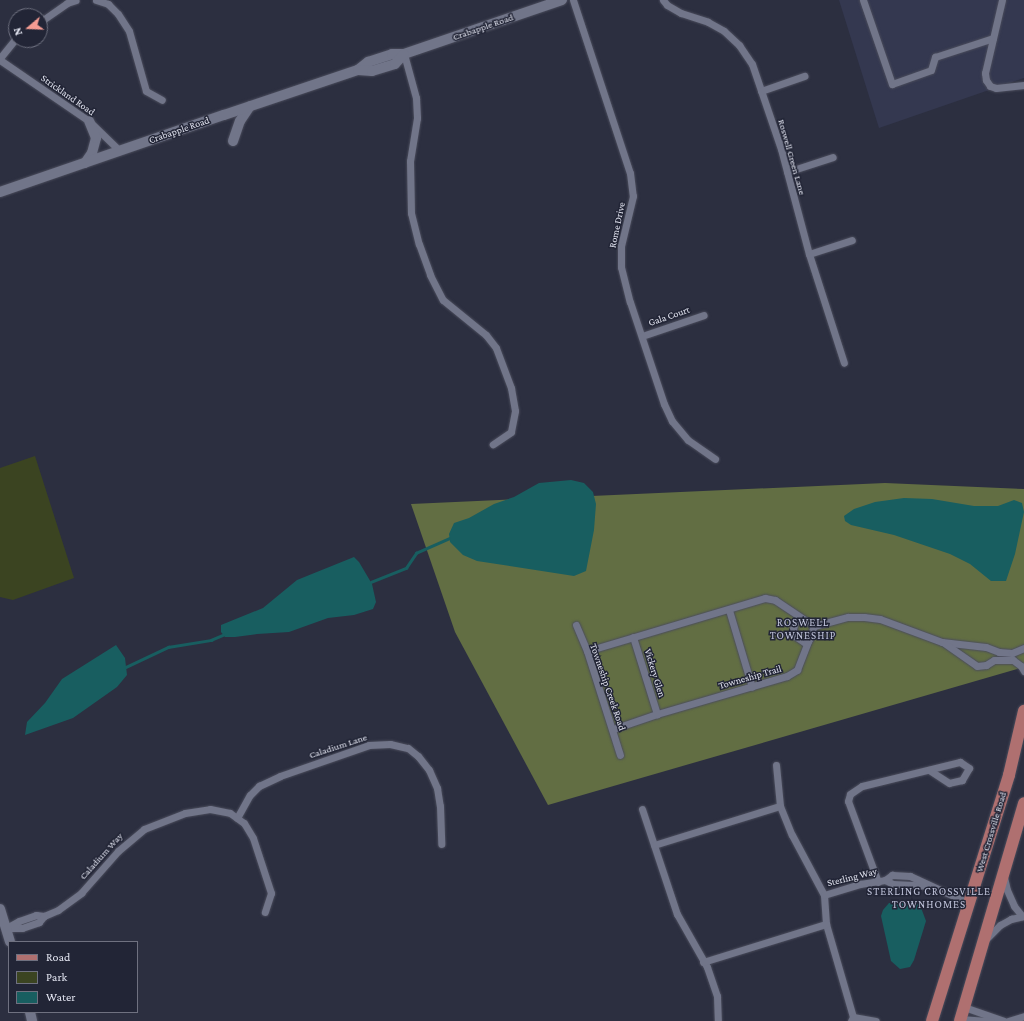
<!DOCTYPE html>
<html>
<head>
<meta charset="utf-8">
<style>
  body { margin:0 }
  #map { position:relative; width:1024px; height:1021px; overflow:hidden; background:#2c2f40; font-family:"Crimson Pro",serif }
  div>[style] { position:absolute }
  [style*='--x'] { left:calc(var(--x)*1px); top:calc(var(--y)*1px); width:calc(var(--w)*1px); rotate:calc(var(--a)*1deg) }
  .built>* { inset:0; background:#343850 }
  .green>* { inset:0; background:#3b4421 }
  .forest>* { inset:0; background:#626e43 }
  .water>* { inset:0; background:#185e60 }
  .stream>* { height:2.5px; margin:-1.25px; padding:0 1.25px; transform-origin:1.25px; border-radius:1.25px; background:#185e60 }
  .roads { filter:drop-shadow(0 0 1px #4a4c5b) drop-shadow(0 0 1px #4a4c5b) }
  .street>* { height:7px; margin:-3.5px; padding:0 3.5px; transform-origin:3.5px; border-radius:3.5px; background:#717589 }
  .secondary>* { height:10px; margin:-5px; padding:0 5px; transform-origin:5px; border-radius:5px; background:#717589 }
  .primary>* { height:12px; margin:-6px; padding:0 6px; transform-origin:6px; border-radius:6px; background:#af7070 }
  span { translate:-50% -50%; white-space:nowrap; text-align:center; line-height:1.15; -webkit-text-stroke:3px #222536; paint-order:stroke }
  .street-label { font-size:10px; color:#e2e4f0 }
  .neighbourhood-label { font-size:11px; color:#c0c4db; letter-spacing:1px }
  .legend { position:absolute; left:8px; top:941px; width:130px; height:72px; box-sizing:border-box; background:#222536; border:1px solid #6f7180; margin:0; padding:5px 7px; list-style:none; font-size:12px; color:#e2e4f0 }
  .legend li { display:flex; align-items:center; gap:8px; height:20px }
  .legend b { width:20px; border:1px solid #6f7180 }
  .north { position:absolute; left:8px; top:8px; width:40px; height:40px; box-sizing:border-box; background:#222536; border:1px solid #6f7180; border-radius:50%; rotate:251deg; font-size:11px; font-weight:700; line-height:16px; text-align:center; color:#e2e4f0 }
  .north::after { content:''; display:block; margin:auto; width:14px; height:18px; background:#f59c93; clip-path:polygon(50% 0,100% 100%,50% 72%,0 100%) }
</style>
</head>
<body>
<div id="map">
  <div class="built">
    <i style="clip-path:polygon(839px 0,1024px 0,1024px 78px,879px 128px)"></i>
  </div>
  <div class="green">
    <i style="clip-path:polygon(35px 456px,74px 578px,13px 600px,0 597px,0 468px)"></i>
  </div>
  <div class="forest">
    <i style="clip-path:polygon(885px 483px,1024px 489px,1024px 667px,548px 805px,455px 632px,411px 504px)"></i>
  </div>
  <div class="water">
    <i style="clip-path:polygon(571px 480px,584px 483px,593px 492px,596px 504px,594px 530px,586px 571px,574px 576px,477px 561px,463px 555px,450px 542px,449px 534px,454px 523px,469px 518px,494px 504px,514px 497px,539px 483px)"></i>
    <i style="clip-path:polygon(904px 498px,932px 499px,974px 506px,998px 506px,1014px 500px,1022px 503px,1024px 512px,1015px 554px,1006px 581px,991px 581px,970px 564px,950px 554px,894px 535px,851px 525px,845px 521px,844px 516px,854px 509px,875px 502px)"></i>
    <i style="clip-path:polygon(354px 557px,359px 562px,372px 584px,376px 602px,373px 609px,354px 615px,328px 618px,289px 632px,257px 634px,235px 637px,225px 637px,221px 632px,221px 625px,263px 608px,297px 580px)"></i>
    <i style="clip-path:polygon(116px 645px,125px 658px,127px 675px,117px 687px,73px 718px,25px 735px,27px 722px,45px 703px,62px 679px)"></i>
    <i style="clip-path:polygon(908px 901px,920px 905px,926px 921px,914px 960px,910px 967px,900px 969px,891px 961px,881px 916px,883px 910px,889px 903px)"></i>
  </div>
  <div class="stream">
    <i style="--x:371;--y:582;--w:38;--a:-22"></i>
    <i style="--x:406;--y:568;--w:18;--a:-56"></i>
    <i style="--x:416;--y:553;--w:36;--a:-24"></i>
    <i style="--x:126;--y:667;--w:47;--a:-25.5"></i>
    <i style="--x:168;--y:647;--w:44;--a:-9.2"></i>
    <i style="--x:211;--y:640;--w:13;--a:-23"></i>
  </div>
  <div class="roads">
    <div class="street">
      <i style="--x:96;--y:0;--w:13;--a:18"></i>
      <i style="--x:108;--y:4;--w:14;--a:45"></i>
      <i style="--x:118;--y:14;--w:20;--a:57"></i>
      <i style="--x:129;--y:31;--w:62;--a:74.2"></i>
      <i style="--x:146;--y:91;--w:18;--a:29"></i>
      <i style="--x:573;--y:0;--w:182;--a:71.8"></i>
      <i style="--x:630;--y:173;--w:23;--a:83"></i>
      <i style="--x:633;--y:196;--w:51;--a:103.5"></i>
      <i style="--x:621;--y:246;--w:21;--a:90"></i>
      <i style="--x:621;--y:267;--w:36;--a:76"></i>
      <i style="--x:630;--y:302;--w:108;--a:71.6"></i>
      <i style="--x:664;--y:404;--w:19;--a:65"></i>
      <i style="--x:672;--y:421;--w:25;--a:50"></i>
      <i style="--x:688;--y:440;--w:33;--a:35"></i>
      <i style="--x:663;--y:0;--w:6;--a:51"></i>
      <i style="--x:667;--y:5;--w:16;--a:30"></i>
      <i style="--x:681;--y:13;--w:28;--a:18"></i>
      <i style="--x:708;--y:22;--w:18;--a:29"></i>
      <i style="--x:724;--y:31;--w:21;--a:43"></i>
      <i style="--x:739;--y:45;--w:23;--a:56"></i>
      <i style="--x:752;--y:64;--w:90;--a:71.2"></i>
      <i style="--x:781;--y:149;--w:109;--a:75.1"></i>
      <i style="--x:809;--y:254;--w:114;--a:72.2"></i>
      <i style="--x:863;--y:0;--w:89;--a:71"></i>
      <i style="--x:892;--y:84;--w:41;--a:-19.7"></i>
      <i style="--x:931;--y:70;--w:14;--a:-73"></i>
      <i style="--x:935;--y:57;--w:61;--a:-18.1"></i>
      <i style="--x:1002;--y:0;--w:75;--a:103.1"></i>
      <i style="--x:985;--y:73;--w:7;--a:82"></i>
      <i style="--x:986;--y:80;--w:7;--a:56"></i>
      <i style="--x:990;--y:86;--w:6;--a:18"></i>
      <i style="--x:996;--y:88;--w:28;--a:-6"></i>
      <i style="--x:40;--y:22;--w:33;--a:-35"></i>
      <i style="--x:67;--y:3;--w:9;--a:-18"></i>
      <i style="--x:404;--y:54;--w:46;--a:74.7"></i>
      <i style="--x:416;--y:98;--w:20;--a:87"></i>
      <i style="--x:417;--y:118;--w:44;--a:99.2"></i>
      <i style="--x:410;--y:161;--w:52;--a:88.9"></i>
      <i style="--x:411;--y:213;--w:32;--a:76"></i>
      <i style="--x:419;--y:244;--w:33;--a:70"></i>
      <i style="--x:430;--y:275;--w:28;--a:63"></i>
      <i style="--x:443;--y:300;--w:55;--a:39.1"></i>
      <i style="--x:486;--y:335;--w:16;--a:52"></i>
      <i style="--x:496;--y:348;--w:43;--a:69.4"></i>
      <i style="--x:511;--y:388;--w:23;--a:80"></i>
      <i style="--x:515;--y:411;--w:21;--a:101"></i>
      <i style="--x:511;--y:432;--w:22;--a:146"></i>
      <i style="--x:0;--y:58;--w:26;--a:-51"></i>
      <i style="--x:0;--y:60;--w:108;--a:34.4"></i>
      <i style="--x:89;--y:121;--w:43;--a:44.1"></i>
      <i style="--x:761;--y:91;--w:46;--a:-19.2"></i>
      <i style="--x:787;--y:172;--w:48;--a:-18.1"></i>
      <i style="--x:809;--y:254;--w:45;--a:-18"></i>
      <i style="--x:642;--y:336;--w:65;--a:-18.7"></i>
      <i style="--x:729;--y:610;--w:80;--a:73.4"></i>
      <i style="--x:803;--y:620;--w:5;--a:-169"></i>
      <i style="--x:798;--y:619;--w:4;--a:135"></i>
      <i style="--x:795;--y:622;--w:7;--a:106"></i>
      <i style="--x:793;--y:629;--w:7;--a:74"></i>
      <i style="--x:795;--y:636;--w:11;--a:34"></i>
      <i style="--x:804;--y:642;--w:4;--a:-14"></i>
      <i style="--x:808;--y:641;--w:4;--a:-56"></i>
      <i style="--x:576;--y:625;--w:28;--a:67"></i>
      <i style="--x:587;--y:651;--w:109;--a:72.4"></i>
      <i style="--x:814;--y:626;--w:35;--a:-15"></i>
      <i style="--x:848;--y:617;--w:16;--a:0"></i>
      <i style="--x:864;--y:617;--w:16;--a:7"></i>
      <i style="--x:880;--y:619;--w:66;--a:20.4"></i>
      <i style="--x:942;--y:642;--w:44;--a:6.5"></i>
      <i style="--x:986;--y:647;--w:14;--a:21"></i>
      <i style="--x:999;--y:652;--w:13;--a:4"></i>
      <i style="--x:1012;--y:653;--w:13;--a:-23"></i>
      <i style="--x:633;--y:637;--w:81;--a:72.7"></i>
      <i style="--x:944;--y:643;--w:40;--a:34.9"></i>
      <i style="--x:977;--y:666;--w:9;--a:-6"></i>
      <i style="--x:986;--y:665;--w:9;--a:-32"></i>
      <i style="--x:994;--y:660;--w:19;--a:0"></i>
      <i style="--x:1013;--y:660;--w:10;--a:37"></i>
      <i style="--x:1021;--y:666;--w:6;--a:59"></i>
      <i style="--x:587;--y:651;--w:186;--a:-16.6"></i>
      <i style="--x:765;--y:598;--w:10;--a:11"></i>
      <i style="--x:775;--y:600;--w:47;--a:33.7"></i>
      <i style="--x:613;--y:729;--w:46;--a:-18.8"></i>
      <i style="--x:657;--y:714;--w:135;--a:-16.3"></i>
      <i style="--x:787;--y:676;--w:12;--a:-31"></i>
      <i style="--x:797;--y:670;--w:47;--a:-68.9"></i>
      <i style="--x:776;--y:765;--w:41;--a:84.4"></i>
      <i style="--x:780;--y:806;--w:31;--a:68"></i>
      <i style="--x:792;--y:835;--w:68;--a:61.9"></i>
      <i style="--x:824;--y:895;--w:29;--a:86"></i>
      <i style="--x:826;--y:924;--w:97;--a:73.8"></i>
      <i style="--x:853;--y:1017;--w:4;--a:117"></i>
      <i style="--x:642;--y:809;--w:111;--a:71.6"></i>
      <i style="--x:677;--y:914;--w:61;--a:60.5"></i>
      <i style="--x:707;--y:967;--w:31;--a:71"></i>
      <i style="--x:717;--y:996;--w:25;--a:88"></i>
      <i style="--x:237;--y:818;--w:26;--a:-61"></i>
      <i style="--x:250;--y:795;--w:13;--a:-45"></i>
      <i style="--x:259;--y:786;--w:23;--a:-25"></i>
      <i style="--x:280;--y:776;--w:94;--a:-19.2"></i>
      <i style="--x:369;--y:745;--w:21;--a:-3"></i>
      <i style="--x:390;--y:744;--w:18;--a:13"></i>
      <i style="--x:408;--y:748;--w:13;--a:39"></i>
      <i style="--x:418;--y:756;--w:18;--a:52"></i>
      <i style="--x:429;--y:770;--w:20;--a:66"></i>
      <i style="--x:437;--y:788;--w:18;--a:81"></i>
      <i style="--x:440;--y:806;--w:38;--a:88"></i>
      <i style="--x:654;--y:845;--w:132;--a:-17.2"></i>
      <i style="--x:1004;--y:877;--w:13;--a:77"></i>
      <i style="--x:1007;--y:890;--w:17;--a:66"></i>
      <i style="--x:1014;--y:906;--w:13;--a:51"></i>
      <i style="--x:885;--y:880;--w:9;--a:27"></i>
      <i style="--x:893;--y:884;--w:35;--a:3"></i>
      <i style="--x:878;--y:882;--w:86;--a:-110.3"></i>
      <i style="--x:848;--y:801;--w:7;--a:-74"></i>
      <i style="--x:850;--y:794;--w:14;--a:-34"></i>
      <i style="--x:862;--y:786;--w:101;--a:-13.8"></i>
      <i style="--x:960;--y:762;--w:11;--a:34"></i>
      <i style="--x:969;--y:768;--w:14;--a:120"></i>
      <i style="--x:962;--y:780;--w:13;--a:167"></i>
      <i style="--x:949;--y:783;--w:24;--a:-147"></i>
      <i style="--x:824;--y:895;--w:38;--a:-17"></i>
      <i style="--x:860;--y:884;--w:25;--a:-9"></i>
      <i style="--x:885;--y:880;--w:9;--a:-36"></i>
      <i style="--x:892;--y:875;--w:18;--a:3"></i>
      <i style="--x:910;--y:876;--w:65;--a:24.6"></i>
      <i style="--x:6;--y:928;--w:15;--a:-28"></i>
      <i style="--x:19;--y:921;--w:18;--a:-19"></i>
      <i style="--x:36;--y:915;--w:8;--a:7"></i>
      <i style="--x:44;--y:916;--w:15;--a:-23"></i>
      <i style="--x:58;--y:910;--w:29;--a:-36"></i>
      <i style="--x:81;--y:893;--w:56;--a:-48.6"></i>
      <i style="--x:118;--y:851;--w:34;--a:-40"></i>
      <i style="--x:144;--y:829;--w:44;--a:-21.3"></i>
      <i style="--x:185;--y:813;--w:25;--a:-9"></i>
      <i style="--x:210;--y:809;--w:20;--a:11"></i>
      <i style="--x:230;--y:813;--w:17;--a:36"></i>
      <i style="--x:244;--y:823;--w:17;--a:59"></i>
      <i style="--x:253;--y:838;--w:58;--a:71.9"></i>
      <i style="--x:271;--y:893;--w:20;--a:108"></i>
      <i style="--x:6;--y:928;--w:16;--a:0"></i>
      <i style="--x:22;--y:928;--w:18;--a:-19"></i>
      <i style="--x:39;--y:922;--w:8;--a:-50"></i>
      <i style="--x:986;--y:939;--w:20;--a:-45"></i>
      <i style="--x:1000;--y:925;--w:13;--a:-29"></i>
      <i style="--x:1011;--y:919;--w:13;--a:-13"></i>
      <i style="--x:703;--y:962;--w:129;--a:-17.2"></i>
      <i style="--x:964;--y:1007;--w:42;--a:19.3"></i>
      <i style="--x:853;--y:1017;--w:23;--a:10"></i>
      <i style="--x:960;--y:1019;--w:31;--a:4"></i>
      <i style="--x:1008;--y:1021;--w:17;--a:-17"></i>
    </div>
    <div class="secondary">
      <i style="--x:358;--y:70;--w:13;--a:-39"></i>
      <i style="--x:368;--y:62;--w:25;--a:-18"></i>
      <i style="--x:392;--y:54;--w:12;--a:0"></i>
      <i style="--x:404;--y:54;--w:167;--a:-18.9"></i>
      <i style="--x:233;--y:141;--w:21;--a:-71"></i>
      <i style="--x:240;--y:121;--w:18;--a:-56"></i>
      <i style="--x:85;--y:163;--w:12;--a:-55"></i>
      <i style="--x:92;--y:153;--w:16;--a:-75"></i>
      <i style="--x:96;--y:138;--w:18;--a:-112"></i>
      <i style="--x:0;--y:192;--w:237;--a:-19"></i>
      <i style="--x:224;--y:115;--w:141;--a:-18.6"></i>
      <i style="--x:358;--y:70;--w:14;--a:4"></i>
      <i style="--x:372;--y:71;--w:24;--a:-17"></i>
      <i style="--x:395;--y:64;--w:13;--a:-48"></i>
      <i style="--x:0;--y:909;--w:34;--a:73"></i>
      <i style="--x:30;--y:1012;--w:9;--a:77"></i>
    </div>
    <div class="primary">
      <i style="--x:932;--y:1021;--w:258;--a:-72.6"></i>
      <i style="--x:1009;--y:775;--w:66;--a:-76.8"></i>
      <i style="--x:960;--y:1021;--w:227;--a:-73.6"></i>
    </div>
  </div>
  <div class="street-label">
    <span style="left:483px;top:27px;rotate:-19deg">Crabapple Road</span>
    <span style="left:68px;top:95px;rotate:35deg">Strickland Road</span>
    <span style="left:179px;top:130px;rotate:-19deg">Crabapple Road</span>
    <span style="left:792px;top:157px;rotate:74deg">Roswell Green Lane</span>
    <span style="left:617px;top:225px;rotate:-78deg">Rome Drive</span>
    <span style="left:669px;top:316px;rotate:-19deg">Gala Court</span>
    <span style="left:655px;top:673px;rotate:73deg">Vickery Glen</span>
    <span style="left:750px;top:677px;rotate:-16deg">Towneship Trail</span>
    <span style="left:608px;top:687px;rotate:71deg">Towneship Creek Road</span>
    <span style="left:338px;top:746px;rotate:-18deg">Caladium Lane</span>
    <span style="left:991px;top:832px;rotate:-73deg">West Crossville Road</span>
    <span style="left:101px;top:856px;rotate:-48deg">Caladium Way</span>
    <span style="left:852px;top:877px;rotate:-14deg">Sterling Way</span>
  </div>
  <div class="neighbourhood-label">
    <span style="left:803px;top:629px">ROSWELL<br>TOWNESHIP</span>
    <span style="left:929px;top:898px">STERLING CROSSVILLE<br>TOWNHOMES</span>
  </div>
  <ul class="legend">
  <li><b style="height:5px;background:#af7070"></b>Road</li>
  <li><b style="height:11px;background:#3b4421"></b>Park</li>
  <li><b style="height:11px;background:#185e60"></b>Water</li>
  </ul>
  <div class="north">N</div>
</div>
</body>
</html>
